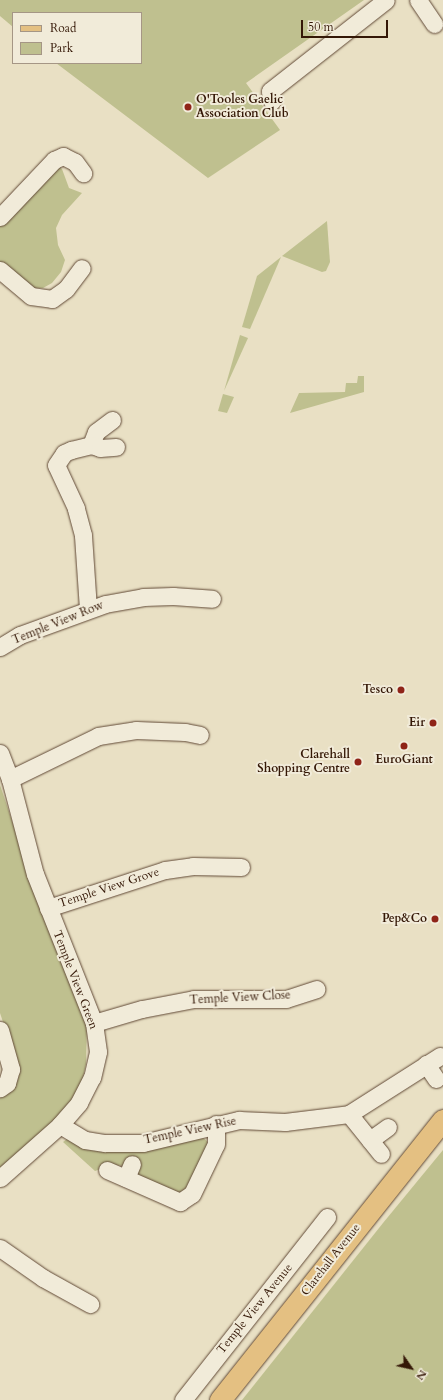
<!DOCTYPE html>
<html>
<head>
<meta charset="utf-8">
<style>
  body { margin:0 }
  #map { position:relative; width:443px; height:1400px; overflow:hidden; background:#e9e0c4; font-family:Cardo,serif }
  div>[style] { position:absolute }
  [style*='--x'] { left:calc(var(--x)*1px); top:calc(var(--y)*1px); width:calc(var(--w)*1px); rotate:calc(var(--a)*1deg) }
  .green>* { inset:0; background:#bfc08f }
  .roads { filter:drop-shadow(0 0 1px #614936) drop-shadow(0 0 1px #614936) }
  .minor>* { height:17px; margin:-8.5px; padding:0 8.5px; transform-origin:8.5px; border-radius:8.5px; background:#f1ebd9 }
  .major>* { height:21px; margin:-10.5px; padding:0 10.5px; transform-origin:10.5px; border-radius:10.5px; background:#e4c082 }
  .dots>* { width:11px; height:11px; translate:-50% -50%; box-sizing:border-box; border:2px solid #f1ebd9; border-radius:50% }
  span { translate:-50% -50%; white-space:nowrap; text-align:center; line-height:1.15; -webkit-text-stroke:4px #f1ebd9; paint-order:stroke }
  .poi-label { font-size:12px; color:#341706; font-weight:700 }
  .left { translate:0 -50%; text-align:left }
  .right { translate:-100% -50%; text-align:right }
  .street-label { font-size:12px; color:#341706 }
  .legend { position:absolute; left:12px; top:12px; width:130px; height:52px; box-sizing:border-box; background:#f1ebd9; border:1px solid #a59685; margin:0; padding:5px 7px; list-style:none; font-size:12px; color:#341706 }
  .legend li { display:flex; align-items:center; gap:8px; height:20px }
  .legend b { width:20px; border:1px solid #a59685 }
  .north { position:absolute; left:391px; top:1348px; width:40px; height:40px; -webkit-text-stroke:3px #f1ebd9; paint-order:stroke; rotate:124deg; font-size:11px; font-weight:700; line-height:16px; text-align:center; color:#341706 }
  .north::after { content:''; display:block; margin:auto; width:14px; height:18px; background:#341706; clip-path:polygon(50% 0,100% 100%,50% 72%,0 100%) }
  .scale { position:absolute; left:301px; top:20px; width:87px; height:18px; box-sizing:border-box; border:2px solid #341706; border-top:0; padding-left:5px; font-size:12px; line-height:14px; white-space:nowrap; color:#341706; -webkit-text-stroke:3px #f1ebd9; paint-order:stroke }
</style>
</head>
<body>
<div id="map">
  <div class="green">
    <i style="clip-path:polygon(0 0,364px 0,246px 83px,280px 130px,208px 178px,56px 63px,141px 63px,141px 13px,13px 13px,13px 27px,0 16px)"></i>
    <i style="clip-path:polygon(58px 166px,62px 169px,69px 188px,82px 193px,62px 215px,56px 228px,58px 245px,65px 260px,61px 272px,52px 283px,43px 288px,31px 288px,0 264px,0 221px)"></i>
    <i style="clip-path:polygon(327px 221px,330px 262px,326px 271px,322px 272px,282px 256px)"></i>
    <i style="clip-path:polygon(281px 257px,250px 329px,242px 327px,257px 276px)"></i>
    <i style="clip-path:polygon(240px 335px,248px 338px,224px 391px)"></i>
    <i style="clip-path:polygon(358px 376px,364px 376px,364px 392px,290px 413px,299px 393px,345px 392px,346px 383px,357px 383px)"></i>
    <i style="clip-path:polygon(223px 394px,234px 397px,227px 413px,218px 411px)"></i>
    <i style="clip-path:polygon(0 785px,34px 886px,87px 1021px,86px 1064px,80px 1093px,60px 1119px,0 1169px,0 1098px,15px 1085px,13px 1052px,0 1013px)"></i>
    <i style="clip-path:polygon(202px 1137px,207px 1141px,208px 1147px,186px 1191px,179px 1195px,138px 1179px,137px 1171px,124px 1166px,112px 1165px,95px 1171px,63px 1142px,67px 1139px)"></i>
    <i style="clip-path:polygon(443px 1150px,443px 1400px,242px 1400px,383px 1223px)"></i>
  </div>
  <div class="roads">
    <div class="minor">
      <i style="--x:418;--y:0;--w:29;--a:56"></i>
      <i style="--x:272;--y:101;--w:10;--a:-101"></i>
      <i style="--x:270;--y:91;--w:147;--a:-38.1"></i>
      <i style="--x:0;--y:217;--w:79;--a:-46.5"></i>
      <i style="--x:54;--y:160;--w:10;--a:-24"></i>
      <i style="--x:63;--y:156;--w:13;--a:27"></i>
      <i style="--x:75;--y:162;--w:14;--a:54"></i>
      <i style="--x:0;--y:270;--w:40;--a:40"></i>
      <i style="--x:31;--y:296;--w:21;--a:8"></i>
      <i style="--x:52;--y:299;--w:17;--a:-36"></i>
      <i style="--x:66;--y:289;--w:26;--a:-53"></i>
      <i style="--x:91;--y:445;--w:14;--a:-69"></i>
      <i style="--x:96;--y:432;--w:20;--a:-37"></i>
      <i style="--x:88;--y:609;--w:74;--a:-93.9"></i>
      <i style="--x:83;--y:535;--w:28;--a:-105"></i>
      <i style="--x:76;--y:508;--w:47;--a:-114.9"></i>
      <i style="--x:56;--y:465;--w:14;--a:-56"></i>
      <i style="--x:64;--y:453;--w:8;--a:-23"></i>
      <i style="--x:71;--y:450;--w:21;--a:-14"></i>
      <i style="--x:91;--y:445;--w:9;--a:18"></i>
      <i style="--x:100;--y:448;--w:16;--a:-4"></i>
      <i style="--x:0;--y:647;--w:23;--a:-31"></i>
      <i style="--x:20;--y:635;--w:90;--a:-20"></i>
      <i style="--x:105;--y:604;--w:39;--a:-10"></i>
      <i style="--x:143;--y:597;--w:30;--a:-2"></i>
      <i style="--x:173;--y:596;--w:39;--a:4"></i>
      <i style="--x:0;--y:753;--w:28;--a:69"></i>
      <i style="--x:10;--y:779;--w:98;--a:75.3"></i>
      <i style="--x:35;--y:874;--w:160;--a:68.4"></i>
      <i style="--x:94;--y:1023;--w:29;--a:82"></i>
      <i style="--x:98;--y:1052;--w:26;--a:103"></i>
      <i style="--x:92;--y:1077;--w:29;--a:117"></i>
      <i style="--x:79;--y:1103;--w:29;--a:131"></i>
      <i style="--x:60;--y:1125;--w:80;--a:138.5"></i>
      <i style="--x:10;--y:779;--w:98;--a:-26"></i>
      <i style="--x:98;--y:736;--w:38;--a:-9"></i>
      <i style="--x:136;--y:730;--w:49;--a:2.3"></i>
      <i style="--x:185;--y:732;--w:15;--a:11"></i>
      <i style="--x:48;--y:908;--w:123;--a:-18"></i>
      <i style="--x:165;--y:870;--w:28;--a:-8"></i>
      <i style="--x:193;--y:866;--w:48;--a:1.2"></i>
      <i style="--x:94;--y:1023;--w:50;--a:-16.3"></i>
      <i style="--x:142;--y:1009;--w:53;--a:-10.9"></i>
      <i style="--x:194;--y:999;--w:92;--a:0"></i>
      <i style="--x:286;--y:999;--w:32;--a:-18"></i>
      <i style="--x:0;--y:1030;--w:41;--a:74.2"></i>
      <i style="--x:11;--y:1069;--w:15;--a:106"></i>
      <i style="--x:7;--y:1083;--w:9;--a:144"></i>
      <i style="--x:426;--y:1064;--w:18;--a:56"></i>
      <i style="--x:349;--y:1114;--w:51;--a:51.3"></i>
      <i style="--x:60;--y:1125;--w:29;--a:31"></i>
      <i style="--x:85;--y:1140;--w:20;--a:9"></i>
      <i style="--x:105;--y:1143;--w:38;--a:0"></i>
      <i style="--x:143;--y:1143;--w:99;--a:-13.5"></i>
      <i style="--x:239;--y:1120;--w:46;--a:2.5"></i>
      <i style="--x:285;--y:1122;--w:64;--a:-7.1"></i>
      <i style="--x:349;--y:1114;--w:108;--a:-32.5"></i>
      <i style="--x:370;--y:1140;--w:22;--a:-36"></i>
      <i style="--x:107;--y:1170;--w:80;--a:23.7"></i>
      <i style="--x:180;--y:1202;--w:14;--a:-34"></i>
      <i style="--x:192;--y:1194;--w:55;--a:-64.4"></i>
      <i style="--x:216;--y:1144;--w:20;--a:-90"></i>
      <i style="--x:126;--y:1178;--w:15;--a:-67"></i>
      <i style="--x:0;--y:1248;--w:52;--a:34.9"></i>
      <i style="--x:43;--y:1278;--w:54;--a:29"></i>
      <i style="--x:183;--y:1400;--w:233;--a:-51.8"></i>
    </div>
    <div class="major">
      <i style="--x:220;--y:1400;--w:358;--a:-51.5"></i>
    </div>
  </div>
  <div class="dots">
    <i style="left:188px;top:107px;background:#8f2418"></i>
    <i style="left:401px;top:690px;background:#8f2418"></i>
    <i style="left:433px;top:723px;background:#8f2418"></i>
    <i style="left:404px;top:746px;background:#8f2418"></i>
    <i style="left:358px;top:762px;background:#8f2418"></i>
    <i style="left:435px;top:919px;background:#8f2418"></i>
  </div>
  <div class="poi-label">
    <span class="left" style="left:196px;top:107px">O'Tooles Gaelic<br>Association Club</span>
    <span class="right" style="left:393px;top:690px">Tesco</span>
    <span class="right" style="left:425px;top:723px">Eir</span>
    <span class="right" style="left:350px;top:762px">Clarehall<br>Shopping Centre</span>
    <span style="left:404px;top:760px">EuroGiant</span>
    <span class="right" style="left:427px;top:919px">Pep&amp;Co</span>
  </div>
  <div class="street-label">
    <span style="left:58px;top:623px;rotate:-22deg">Temple View Row</span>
    <span style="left:109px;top:888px;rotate:-18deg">Temple View Grove</span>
    <span style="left:75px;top:980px;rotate:69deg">Temple View Green</span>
    <span style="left:240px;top:998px;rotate:-3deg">Temple View Close</span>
    <span style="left:190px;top:1131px;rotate:-12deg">Temple View Rise</span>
    <span style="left:331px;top:1260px;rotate:-52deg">Clarehall Avenue</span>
    <span style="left:255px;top:1309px;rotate:-51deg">Temple View Avenue</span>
  </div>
  <ul class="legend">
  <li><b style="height:5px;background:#e4c082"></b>Road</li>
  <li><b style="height:11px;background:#bfc08f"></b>Park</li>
  </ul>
  <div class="north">N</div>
  <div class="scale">50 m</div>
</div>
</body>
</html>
